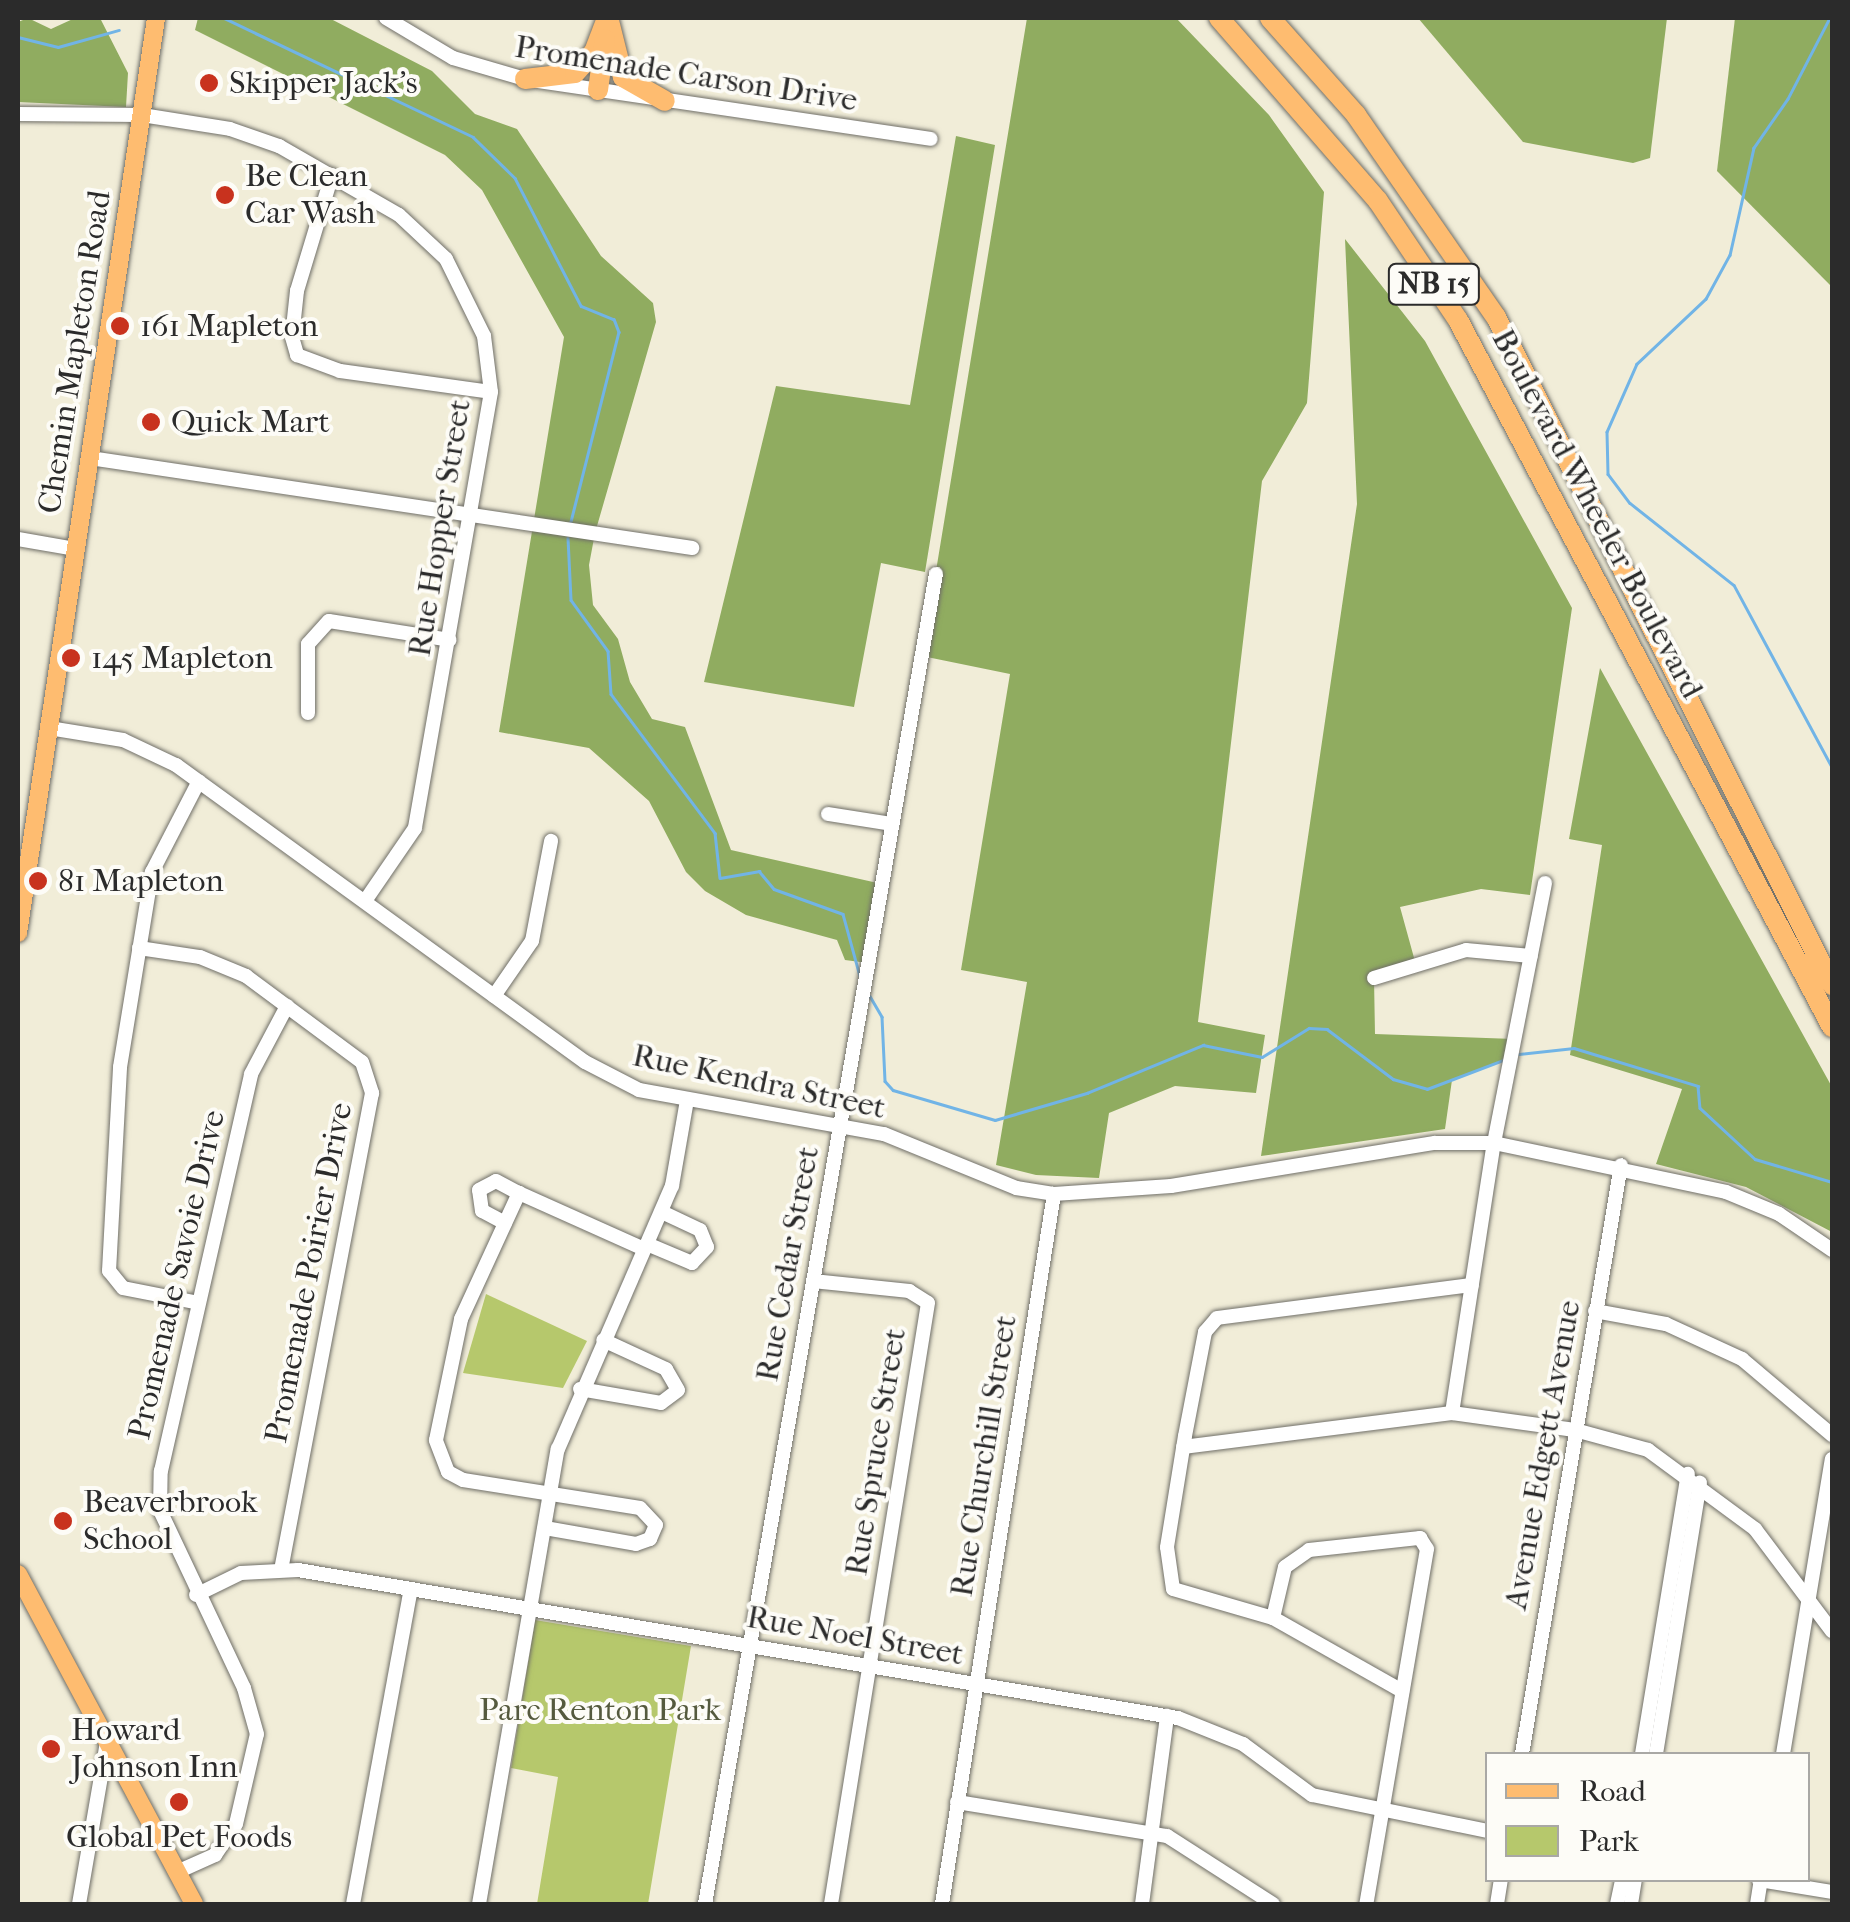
<!DOCTYPE html>
<html>
<head>
<meta charset="utf-8">
<style>
  body { margin:0 }
  #map { position:relative; width:1850px; height:1922px; overflow:hidden; background:#f1edd8; font-family:"IM FELL French Canon",serif }
  div>[style] { position:absolute }
  [style*='--x'] { left:calc(var(--x)*1px); top:calc(var(--y)*1px); width:calc(var(--w)*1px); rotate:calc(var(--a)*1deg) }
  .green>* { inset:0; background:#b6c86c }
  .forest>* { inset:0; background:#90ac60 }
  .stream>* { height:2.5px; margin:-1.25px; padding:0 1.25px; transform-origin:1.25px; border-radius:1.25px; background:#71b4e6 }
  .roads { filter:drop-shadow(0 0 2px #706f68) drop-shadow(0 0 2px #706f68) }
  .minor>* { height:14px; margin:-7px; padding:0 7px; transform-origin:7px; border-radius:7px; background:#fff }
  .major>* { height:18px; margin:-9px; padding:0 9px; transform-origin:9px; border-radius:9px; background:#febc70 }
  .highway>* { height:20px; margin:-10px; padding:0 10px; transform-origin:10px; border-radius:10px; background:#febc70 }
  .dots>* { width:28px; height:28px; translate:-50% -50%; box-sizing:border-box; border:5px solid #fdfcf7; border-radius:50% }
  span { translate:-50% -50%; white-space:nowrap; text-align:center; line-height:1.15; -webkit-text-stroke:8px #fdfcf7; paint-order:stroke }
  .shield-label span { padding:2px 8px; background:#fdfcf7; border:2px solid; border-radius:8px; -webkit-text-stroke-width:0 }
  .shield-label { font-size:30px; color:#2b2b2b; font-weight:700 }
  .street-label { font-size:32px; color:#2b2b2b }
  .poi-label { font-size:32px; color:#2b2b2b }
  .left { translate:0 -50%; text-align:left }
  .park-label { font-size:32px; color:#555a3e }
  .frame { position:absolute; inset:0; border:20px solid #2b2b2b; pointer-events:none }
  .legend { position:absolute; left:1485px; top:1752px; width:325px; height:130px; box-sizing:border-box; background:#fdfcf7; border:2px solid #a9a8a5; margin:0; padding:12px 18px; list-style:none; font-size:30px; color:#2b2b2b }
  .legend li { display:flex; align-items:center; gap:20px; height:50px }
  .legend b { width:50px; border:2px solid #a9a8a5 }
</style>
</head>
<body>
<div id="map">
  <div class="green">
    <i style="clip-path:polygon(486px 1294px,587px 1341px,563px 1388px,463px 1373px)"></i>
    <i style="clip-path:polygon(535px 1620px,691px 1646px,648px 1904px,537px 1904px,558px 1777px,511px 1768px)"></i>
  </div>
  <div class="forest">
    <i style="clip-path:polygon(28px 18px,51px 29px,75px 18px,100px 18px,128px 73px,126px 107px,18px 102px,18px 22px)"></i>
    <i style="clip-path:polygon(198px 18px,329px 18px,432px 71px,475px 114px,517px 129px,601px 256px,653px 303px,656px 322px,595px 533px,589px 565px,593px 605px,618px 639px,630px 682px,652px 719px,685px 727px,731px 850px,882px 884px,868px 963px,845px 960px,837px 940px,746px 915px,705px 891px,686px 872px,649px 801px,589px 748px,499px 732px,564px 337px,482px 190px,445px 155px,195px 30px)"></i>
    <i style="clip-path:polygon(1027px 18px,1176px 18px,1269px 115px,1324px 192px,1307px 403px,1262px 481px,1198px 1022px,1265px 1035px,1256px 1093px,1175px 1086px,1109px 1113px,1099px 1178px,1036px 1175px,996px 1165px,1027px 982px,961px 970px,1010px 674px,922px 656px)"></i>
    <i style="clip-path:polygon(1418px 18px,1667px 18px,1650px 158px,1633px 163px,1523px 142px)"></i>
    <i style="clip-path:polygon(1735px 18px,1832px 18px,1832px 287px,1717px 171px)"></i>
    <i style="clip-path:polygon(956px 136px,995px 145px,925px 572px,881px 563px,854px 707px,704px 682px,776px 386px,910px 405px)"></i>
    <i style="clip-path:polygon(1345px 239px,1425px 341px,1572px 608px,1530px 895px,1481px 889px,1400px 907px,1416px 965px,1374px 978px,1375px 1034px,1514px 1039px,1511px 1057px,1452px 1080px,1445px 1129px,1261px 1156px,1357px 504px)"></i>
    <i style="clip-path:polygon(1600px 668px,1832px 1087px,1832px 1232px,1746px 1187px,1656px 1164px,1682px 1089px,1570px 1055px,1602px 845px,1569px 839px)"></i>
  </div>
  <div class="stream">
    <i style="--x:224;--y:18;--w:276;--a:25.5"></i>
    <i style="--x:473;--y:137;--w:59;--a:44.3"></i>
    <i style="--x:515;--y:178;--w:144;--a:62.7"></i>
    <i style="--x:581;--y:306;--w:35;--a:22"></i>
    <i style="--x:614;--y:319;--w:14;--a:69"></i>
    <i style="--x:619;--y:332;--w:199;--a:104.2"></i>
    <i style="--x:1830;--y:18;--w:91;--a:117.4"></i>
    <i style="--x:1788;--y:99;--w:60;--a:124.8"></i>
    <i style="--x:1754;--y:148;--w:110;--a:102.6"></i>
    <i style="--x:1730;--y:255;--w:50;--a:118.6"></i>
    <i style="--x:1706;--y:299;--w:95;--a:136.7"></i>
    <i style="--x:1637;--y:364;--w:74;--a:113.8"></i>
    <i style="--x:1607;--y:432;--w:42;--a:88.6"></i>
    <i style="--x:1608;--y:474;--w:36;--a:53"></i>
    <i style="--x:1630;--y:503;--w:132;--a:38.3"></i>
    <i style="--x:1734;--y:585;--w:207;--a:61.7"></i>
    <i style="--x:18;--y:37;--w:41;--a:14"></i>
    <i style="--x:58;--y:47;--w:63;--a:-15.6"></i>
    <i style="--x:568;--y:538;--w:62;--a:87.2"></i>
    <i style="--x:571;--y:600;--w:63;--a:54"></i>
    <i style="--x:608;--y:651;--w:43;--a:86"></i>
    <i style="--x:611;--y:694;--w:174;--a:53.2"></i>
    <i style="--x:715;--y:833;--w:45;--a:83.7"></i>
    <i style="--x:720;--y:878;--w:40;--a:-10"></i>
    <i style="--x:759;--y:871;--w:23;--a:50"></i>
    <i style="--x:774;--y:889;--w:73;--a:19.9"></i>
    <i style="--x:843;--y:914;--w:68;--a:74.7"></i>
    <i style="--x:870;--y:996;--w:24;--a:60"></i>
    <i style="--x:882;--y:1017;--w:64;--a:87.3"></i>
    <i style="--x:885;--y:1081;--w:12;--a:48"></i>
    <i style="--x:893;--y:1090;--w:106;--a:16.4"></i>
    <i style="--x:995;--y:1120;--w:96;--a:-16.4"></i>
    <i style="--x:1087;--y:1093;--w:126;--a:-22.5"></i>
    <i style="--x:1203;--y:1045;--w:60;--a:11.5"></i>
    <i style="--x:1262;--y:1057;--w:55;--a:-31.7"></i>
    <i style="--x:1309;--y:1028;--w:18;--a:3"></i>
    <i style="--x:1327;--y:1029;--w:83;--a:37.1"></i>
    <i style="--x:1393;--y:1079;--w:35;--a:16"></i>
    <i style="--x:1427;--y:1089;--w:85;--a:-20.8"></i>
    <i style="--x:1519;--y:1054;--w:55;--a:-6.2"></i>
    <i style="--x:1574;--y:1048;--w:130;--a:17"></i>
    <i style="--x:1698;--y:1086;--w:22;--a:85"></i>
    <i style="--x:1700;--y:1108;--w:75;--a:42.8"></i>
    <i style="--x:1755;--y:1159;--w:80;--a:16.6"></i>
  </div>
  <div class="roads">
    <div class="minor">
      <i style="--x:386;--y:18;--w:78;--a:30.8"></i>
      <i style="--x:453;--y:58;--w:75;--a:16.3"></i>
      <i style="--x:525;--y:79;--w:410;--a:8.4"></i>
      <i style="--x:18;--y:114;--w:124;--a:0.5"></i>
      <i style="--x:142;--y:115;--w:89;--a:9"></i>
      <i style="--x:230;--y:129;--w:52;--a:19.1"></i>
      <i style="--x:279;--y:146;--w:138;--a:29.9"></i>
      <i style="--x:399;--y:215;--w:64;--a:43.1"></i>
      <i style="--x:446;--y:259;--w:86;--a:63.7"></i>
      <i style="--x:484;--y:336;--w:56;--a:82.9"></i>
      <i style="--x:491;--y:392;--w:443;--a:99.9"></i>
      <i style="--x:415;--y:828;--w:88;--a:124.4"></i>
      <i style="--x:332;--y:175;--w:121;--a:106.8"></i>
      <i style="--x:297;--y:291;--w:46;--a:96.2"></i>
      <i style="--x:292;--y:337;--w:19;--a:74"></i>
      <i style="--x:297;--y:355;--w:46;--a:20.4"></i>
      <i style="--x:340;--y:371;--w:152;--a:7.9"></i>
      <i style="--x:90;--y:458;--w:609;--a:8.5"></i>
      <i style="--x:18;--y:539;--w:59;--a:9.8"></i>
      <i style="--x:308;--y:713;--w:69;--a:-90"></i>
      <i style="--x:308;--y:644;--w:31;--a:-48"></i>
      <i style="--x:329;--y:621;--w:122;--a:8.9"></i>
      <i style="--x:49;--y:728;--w:75;--a:9.2"></i>
      <i style="--x:123;--y:740;--w:59;--a:25.3"></i>
      <i style="--x:176;--y:765;--w:505;--a:35.99"></i>
      <i style="--x:585;--y:1062;--w:61;--a:27.4"></i>
      <i style="--x:639;--y:1090;--w:249;--a:10.2"></i>
      <i style="--x:884;--y:1134;--w:143;--a:22.2"></i>
      <i style="--x:1016;--y:1188;--w:38;--a:9"></i>
      <i style="--x:1054;--y:1194;--w:117;--a:-3.9"></i>
      <i style="--x:1171;--y:1186;--w:267;--a:-9.3"></i>
      <i style="--x:1435;--y:1143;--w:59;--a:0"></i>
      <i style="--x:1494;--y:1143;--w:237;--a:11.9"></i>
      <i style="--x:1726;--y:1192;--w:57;--a:22.5"></i>
      <i style="--x:1779;--y:1214;--w:64;--a:34.2"></i>
      <i style="--x:828;--y:814;--w:65;--a:8.9"></i>
      <i style="--x:139;--y:948;--w:62;--a:8.4"></i>
      <i style="--x:200;--y:957;--w:50;--a:22.4"></i>
      <i style="--x:246;--y:976;--w:144;--a:36.6"></i>
      <i style="--x:362;--y:1062;--w:33;--a:72"></i>
      <i style="--x:372;--y:1093;--w:485;--a:100.8"></i>
      <i style="--x:1374;--y:978;--w:96;--a:-16.9"></i>
      <i style="--x:1466;--y:950;--w:65;--a:5.3"></i>
      <i style="--x:494;--y:996;--w:67;--a:-55.4"></i>
      <i style="--x:532;--y:941;--w:102;--a:-79.2"></i>
      <i style="--x:505;--y:1223;--w:26;--a:-152"></i>
      <i style="--x:482;--y:1211;--w:21;--a:-98"></i>
      <i style="--x:479;--y:1190;--w:19;--a:-28"></i>
      <i style="--x:496;--y:1181;--w:26;--a:28"></i>
      <i style="--x:647;--y:1244;--w:49;--a:22.9"></i>
      <i style="--x:692;--y:1263;--w:22;--a:-47"></i>
      <i style="--x:707;--y:1247;--w:18;--a:-112"></i>
      <i style="--x:700;--y:1230;--w:42;--a:-154.7"></i>
      <i style="--x:813;--y:1281;--w:97;--a:5.9"></i>
      <i style="--x:909;--y:1291;--w:22;--a:32"></i>
      <i style="--x:928;--y:1303;--w:609;--a:99.17"></i>
      <i style="--x:194;--y:1302;--w:72;--a:-168.8"></i>
      <i style="--x:123;--y:1288;--w:22;--a:-129"></i>
      <i style="--x:109;--y:1271;--w:204;--a:-86.9"></i>
      <i style="--x:120;--y:1067;--w:198;--a:-80.7"></i>
      <i style="--x:152;--y:872;--w:102;--a:-62.7"></i>
      <i style="--x:1595;--y:1311;--w:72;--a:10.4"></i>
      <i style="--x:1666;--y:1324;--w:84;--a:24.7"></i>
      <i style="--x:1742;--y:1359;--w:118;--a:40.2"></i>
      <i style="--x:580;--y:1389;--w:82;--a:9.8"></i>
      <i style="--x:661;--y:1403;--w:21;--a:-37"></i>
      <i style="--x:678;--y:1390;--w:24;--a:-120"></i>
      <i style="--x:666;--y:1369;--w:69;--a:-155.3"></i>
      <i style="--x:1452;--y:1413;--w:273;--a:-81.2"></i>
      <i style="--x:1494;--y:1143;--w:265;--a:-78.9"></i>
      <i style="--x:1183;--y:1447;--w:271;--a:-7.2"></i>
      <i style="--x:1452;--y:1413;--w:124;--a:7.9"></i>
      <i style="--x:1575;--y:1430;--w:76;--a:15.3"></i>
      <i style="--x:1648;--y:1450;--w:133;--a:36.4"></i>
      <i style="--x:1755;--y:1529;--w:128;--a:53"></i>
      <i style="--x:545;--y:1528;--w:92;--a:10"></i>
      <i style="--x:636;--y:1544;--w:15;--a:-20"></i>
      <i style="--x:650;--y:1539;--w:15;--a:-67"></i>
      <i style="--x:656;--y:1525;--w:23;--a:-133"></i>
      <i style="--x:640;--y:1508;--w:179;--a:-171"></i>
      <i style="--x:463;--y:1480;--w:17;--a:-152"></i>
      <i style="--x:448;--y:1472;--w:34;--a:-111"></i>
      <i style="--x:436;--y:1440;--w:124;--a:-78.3"></i>
      <i style="--x:461;--y:1319;--w:139;--a:-65.3"></i>
      <i style="--x:519;--y:1193;--w:137;--a:24.1"></i>
      <i style="--x:196;--y:1595;--w:50;--a:-26.1"></i>
      <i style="--x:241;--y:1573;--w:57;--a:-3"></i>
      <i style="--x:298;--y:1570;--w:892;--a:9.55"></i>
      <i style="--x:1178;--y:1718;--w:70;--a:21.8"></i>
      <i style="--x:1243;--y:1744;--w:86;--a:36.5"></i>
      <i style="--x:1312;--y:1795;--w:180;--a:11.6"></i>
      <i style="--x:1273;--y:1618;--w:52;--a:-76.8"></i>
      <i style="--x:1285;--y:1567;--w:29;--a:-35"></i>
      <i style="--x:1309;--y:1550;--w:112;--a:-6.2"></i>
      <i style="--x:1420;--y:1538;--w:13;--a:58"></i>
      <i style="--x:1427;--y:1549;--w:360;--a:99.7"></i>
      <i style="--x:1402;--y:1691;--w:148;--a:-150.5"></i>
      <i style="--x:1273;--y:1618;--w:104;--a:-163.8"></i>
      <i style="--x:1173;--y:1589;--w:42;--a:-98.1"></i>
      <i style="--x:1167;--y:1547;--w:112;--a:-80.8"></i>
      <i style="--x:1185;--y:1436;--w:106;--a:-79.1"></i>
      <i style="--x:1205;--y:1332;--w:18;--a:-49"></i>
      <i style="--x:1217;--y:1318;--w:257;--a:-7.4"></i>
      <i style="--x:1522;--y:1754;--w:597;--a:-80.46"></i>
      <i style="--x:1642;--y:1754;--w:284;--a:-80.7"></i>
      <i style="--x:1656;--y:1754;--w:275;--a:-80.8"></i>
      <i style="--x:1783;--y:1754;--w:299;--a:-80.6"></i>
      <i style="--x:957;--y:1802;--w:213;--a:9.2"></i>
      <i style="--x:1167;--y:1836;--w:126;--a:32.7"></i>
      <i style="--x:177;--y:1872;--w:42;--a:-24.1"></i>
      <i style="--x:215;--y:1855;--w:37;--a:-56"></i>
      <i style="--x:236;--y:1824;--w:92;--a:-76.9"></i>
      <i style="--x:257;--y:1734;--w:48;--a:-105.8"></i>
      <i style="--x:244;--y:1688;--w:197;--a:-115.3"></i>
      <i style="--x:160;--y:1510;--w:39;--a:-89"></i>
      <i style="--x:161;--y:1471;--w:407;--a:-77.2"></i>
      <i style="--x:251;--y:1074;--w:77;--a:-62.1"></i>
      <i style="--x:1759;--y:1880;--w:74;--a:9.3"></i>
      <i style="--x:79;--y:1904;--w:164;--a:-80.2"></i>
      <i style="--x:353;--y:1904;--w:320;--a:-79.6"></i>
      <i style="--x:479;--y:1904;--w:462;--a:-80.2"></i>
      <i style="--x:558;--y:1449;--w:287;--a:-66.6"></i>
      <i style="--x:672;--y:1186;--w:87;--a:-80.1"></i>
      <i style="--x:705;--y:1904;--w:1350;--a:-80.15"></i>
      <i style="--x:942;--y:1904;--w:719;--a:-81.04"></i>
      <i style="--x:1142;--y:1904;--w:190;--a:-82.4"></i>
      <i style="--x:1497;--y:1904;--w:24;--a:-81"></i>
      <i style="--x:1617;--y:1904;--w:25;--a:-78"></i>
      <i style="--x:1631;--y:1904;--w:24;--a:-81"></i>
      <i style="--x:1757;--y:1904;--w:24;--a:-81"></i>
    </div>
    <div class="major">
      <i style="--x:18;--y:933;--w:925;--a:-81.42"></i>
      <i style="--x:18;--y:1574;--w:374;--a:61.9"></i>
    </div>
    <div class="highway">
      <i style="--x:1219;--y:18;--w:242;--a:49"></i>
      <i style="--x:1378;--y:201;--w:143;--a:56.1"></i>
      <i style="--x:1458;--y:320;--w:800;--a:62.12"></i>
      <i style="--x:1270;--y:18;--w:130;--a:48.4"></i>
      <i style="--x:1356;--y:115;--w:246;--a:55.3"></i>
      <i style="--x:1496;--y:317;--w:748;--a:63.3"></i>
      <i style="--x:609;--y:21;--w:58;--a:76"></i>
      <i style="--x:623;--y:77;--w:48;--a:29.7"></i>
      <i style="--x:525;--y:79;--w:50;--a:-6.8"></i>
      <i style="--x:575;--y:73;--w:28;--a:-48"></i>
      <i style="--x:594;--y:52;--w:36;--a:-69"></i>
      <i style="--x:598;--y:90;--w:51;--a:-82.2"></i>
    </div>
  </div>
  <div class="dots">
    <i style="left:209px;top:83px;background:#c8321e"></i>
    <i style="left:225px;top:195px;background:#c8321e"></i>
    <i style="left:120px;top:326px;background:#c8321e"></i>
    <i style="left:151px;top:422px;background:#c8321e"></i>
    <i style="left:71px;top:658px;background:#c8321e"></i>
    <i style="left:38px;top:881px;background:#c8321e"></i>
    <i style="left:63px;top:1521px;background:#c8321e"></i>
    <i style="left:51px;top:1749px;background:#c8321e"></i>
    <i style="left:179px;top:1802px;background:#c8321e"></i>
  </div>
  <div class="shield-label">
    <span style="left:1434px;top:284px">NB 15</span>
  </div>
  <div class="street-label">
    <span style="left:686px;top:74px;rotate:9deg">Promenade Carson Drive</span>
    <span style="left:75px;top:352px;rotate:-81deg">Chemin Mapleton Road</span>
    <span style="left:1597px;top:514px;rotate:62deg">Boulevard Wheeler Boulevard</span>
    <span style="left:440px;top:528px;rotate:-81deg">Rue Hopper Street</span>
    <span style="left:759px;top:1082px;rotate:12deg">Rue Kendra Street</span>
    <span style="left:788px;top:1264px;rotate:-80deg">Rue Cedar Street</span>
    <span style="left:309px;top:1273px;rotate:-79deg">Promenade Poirier Drive</span>
    <span style="left:177px;top:1275px;rotate:-77deg">Promenade Savoie Drive</span>
    <span style="left:876px;top:1452px;rotate:-81deg">Rue Spruce Street</span>
    <span style="left:1543px;top:1455px;rotate:-80deg">Avenue Edgett Avenue</span>
    <span style="left:984px;top:1456px;rotate:-81deg">Rue Churchill Street</span>
    <span style="left:855px;top:1636px;rotate:10deg">Rue Noel Street</span>
  </div>
  <div class="poi-label">
    <span class="left" style="left:229px;top:83px">Skipper Jack's</span>
    <span class="left" style="left:245px;top:195px">Be Clean<br>Car Wash</span>
    <span class="left" style="left:140px;top:326px">161 Mapleton</span>
    <span class="left" style="left:171px;top:422px">Quick Mart</span>
    <span class="left" style="left:91px;top:658px">145 Mapleton</span>
    <span class="left" style="left:58px;top:881px">81 Mapleton</span>
    <span class="left" style="left:83px;top:1521px">Beaverbrook<br>School</span>
    <span class="left" style="left:71px;top:1749px">Howard<br>Johnson Inn</span>
    <span style="left:179px;top:1837px">Global Pet Foods</span>
  </div>
  <div class="park-label">
    <span style="left:600px;top:1710px">Parc Renton Park</span>
  </div>
  <div class="frame"></div>
  <ul class="legend">
  <li><b style="height:12px;background:#febc70"></b>Road</li>
  <li><b style="height:28px;background:#b6c86c"></b>Park</li>
  </ul>
</div>
</body>
</html>
